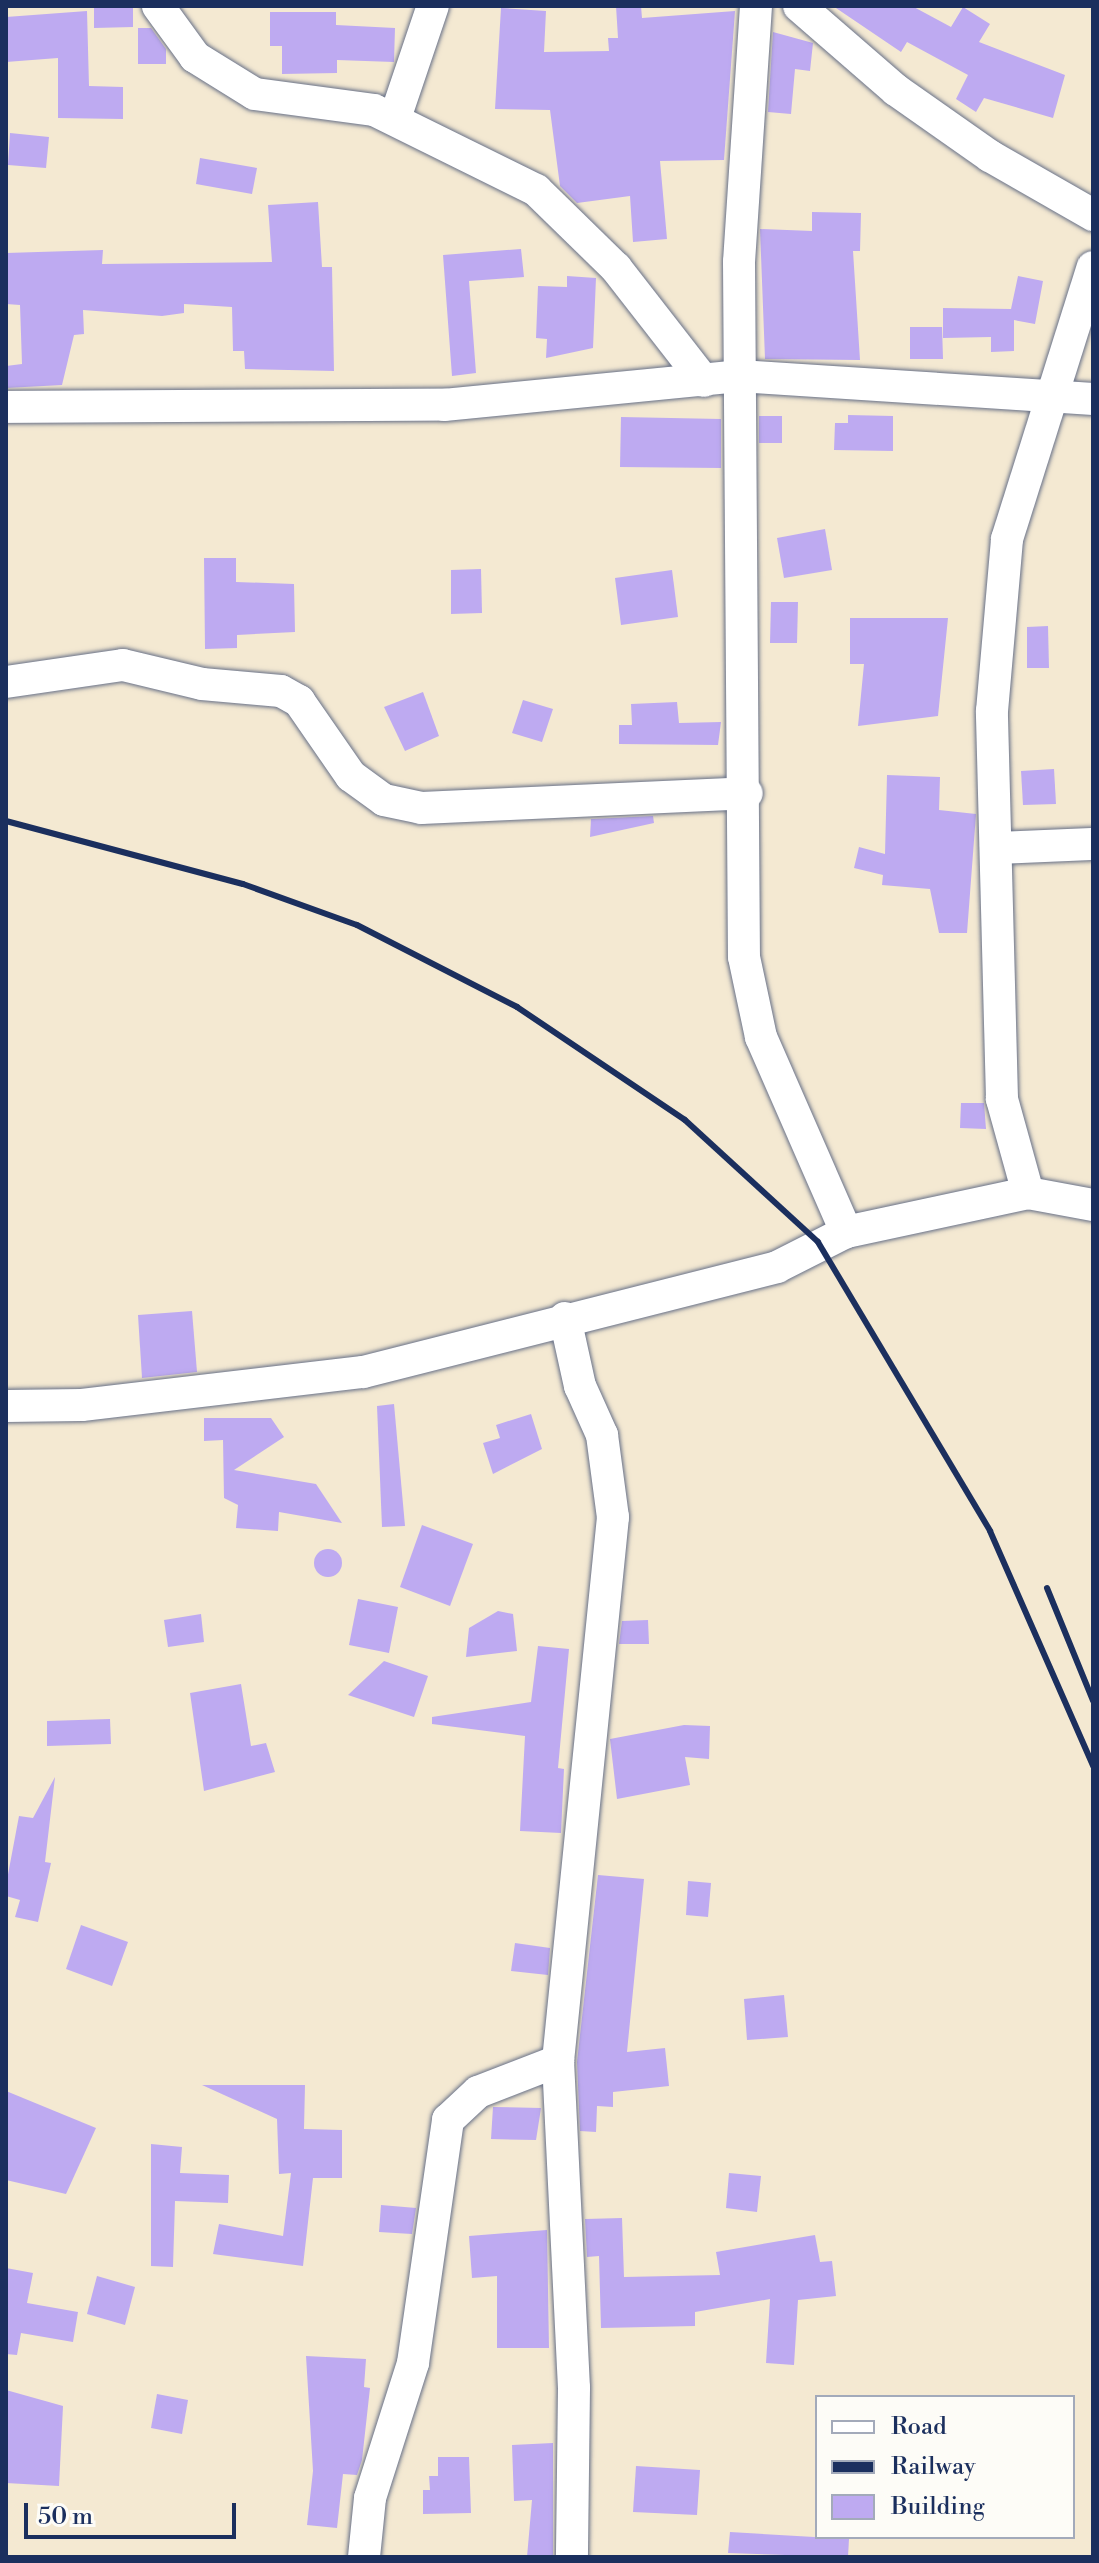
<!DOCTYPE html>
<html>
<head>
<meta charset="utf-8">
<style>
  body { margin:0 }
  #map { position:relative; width:1099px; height:2563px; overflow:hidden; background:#f4e9d2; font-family:"Libre Bodoni",serif }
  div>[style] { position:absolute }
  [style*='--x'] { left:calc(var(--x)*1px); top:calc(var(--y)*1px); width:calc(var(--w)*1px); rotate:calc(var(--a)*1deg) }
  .building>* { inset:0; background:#beaaf1 }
  .round { border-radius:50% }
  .roads { filter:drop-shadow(0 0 2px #677087) drop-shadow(0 0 2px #677087) }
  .minor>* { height:32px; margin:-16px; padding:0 16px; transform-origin:16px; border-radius:16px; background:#fff }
  .rail>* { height:6px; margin:-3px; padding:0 3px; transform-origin:3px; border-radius:3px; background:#1b2f5e }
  span { translate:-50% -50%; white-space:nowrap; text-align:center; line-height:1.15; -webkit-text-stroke:8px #fdfcf7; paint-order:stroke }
  .frame { position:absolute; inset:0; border:8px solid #1b2f5e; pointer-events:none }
  .legend { position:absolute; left:815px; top:2395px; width:260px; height:144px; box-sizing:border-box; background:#fdfcf7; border:2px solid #a3aaba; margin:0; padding:10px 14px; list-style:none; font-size:24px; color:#1b2f5e }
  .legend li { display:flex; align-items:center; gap:16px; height:40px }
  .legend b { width:40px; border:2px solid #a3aaba }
  .scale { position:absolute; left:24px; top:2503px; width:212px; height:36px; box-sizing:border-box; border:4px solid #1b2f5e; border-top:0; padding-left:10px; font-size:24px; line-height:28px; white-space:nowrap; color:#1b2f5e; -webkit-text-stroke:6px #fdfcf7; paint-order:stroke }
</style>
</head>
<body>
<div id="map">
  <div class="building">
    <i style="clip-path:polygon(94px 6px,133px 6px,133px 27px,94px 28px)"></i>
    <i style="clip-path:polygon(616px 6px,641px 6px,642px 18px,735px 11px,724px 160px,660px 161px,667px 239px,633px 242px,630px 196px,577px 203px,560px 186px,550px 110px,495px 109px,501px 8px,546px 11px,544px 52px,609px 51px,608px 38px,618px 38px)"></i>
    <i style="clip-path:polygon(833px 6px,912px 6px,951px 27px,963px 7px,990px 24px,979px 42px,1065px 75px,1053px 118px,984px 98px,976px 112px,956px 99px,968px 75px,907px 42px,901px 52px)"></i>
    <i style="clip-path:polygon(87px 11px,89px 86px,123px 87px,123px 119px,58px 118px,58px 58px,6px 62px,6px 17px)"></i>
    <i style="clip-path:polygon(270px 12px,336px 12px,336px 25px,395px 28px,394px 62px,337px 60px,337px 73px,282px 74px,282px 46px,270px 46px)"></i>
    <i style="clip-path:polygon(138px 28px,151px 28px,166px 49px,166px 64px,138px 64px)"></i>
    <i style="clip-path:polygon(773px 32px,813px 43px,810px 71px,795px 69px,791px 114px,768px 112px)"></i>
    <i style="clip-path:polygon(10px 133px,49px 137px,46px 168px,8px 165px)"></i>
    <i style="clip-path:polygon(200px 158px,257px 168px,252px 194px,196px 184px)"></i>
    <i style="clip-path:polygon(318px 202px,322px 267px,332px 267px,334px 371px,245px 369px,244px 351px,233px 351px,232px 307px,184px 304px,184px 313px,162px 316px,83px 310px,84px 334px,74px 335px,62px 385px,6px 388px,6px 366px,22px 364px,20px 305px,6px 304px,6px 253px,103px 250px,102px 264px,272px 262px,268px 205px)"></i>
    <i style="clip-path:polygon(812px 212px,861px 213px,860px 251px,853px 251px,860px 360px,765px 359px,760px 229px,812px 231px)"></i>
    <i style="clip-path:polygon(521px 249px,524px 277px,469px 281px,476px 373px,452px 376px,443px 255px)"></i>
    <i style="clip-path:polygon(567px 276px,596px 278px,593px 348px,546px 358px,547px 339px,536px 338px,538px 286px,567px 287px)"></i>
    <i style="clip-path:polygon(1018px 276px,1043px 281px,1035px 324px,1014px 320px,1014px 351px,991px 352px,991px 337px,943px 338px,943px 308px,1011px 309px)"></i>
    <i style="clip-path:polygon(910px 327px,942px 327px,943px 359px,910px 359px)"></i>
    <i style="clip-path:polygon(848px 415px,893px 416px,893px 451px,834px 450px,835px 423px,848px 423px)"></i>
    <i style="clip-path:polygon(759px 416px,782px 416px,782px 443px,759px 443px)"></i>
    <i style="clip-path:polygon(621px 417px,721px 419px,721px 468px,620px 467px)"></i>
    <i style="clip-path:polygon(825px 529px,832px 570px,784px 578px,777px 538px)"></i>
    <i style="clip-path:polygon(204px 558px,236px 558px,236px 582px,294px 584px,295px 632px,237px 635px,237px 648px,205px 649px)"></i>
    <i style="clip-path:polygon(481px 569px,482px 613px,451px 614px,451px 570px)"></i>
    <i style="clip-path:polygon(672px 570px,678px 617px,621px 625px,615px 578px)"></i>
    <i style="clip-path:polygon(771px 602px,798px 602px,797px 643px,770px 643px)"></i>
    <i style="clip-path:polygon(850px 618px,948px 618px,938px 716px,858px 726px,864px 664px,850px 664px)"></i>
    <i style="clip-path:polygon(1048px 626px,1049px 668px,1027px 668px,1027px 627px)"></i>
    <i style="clip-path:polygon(423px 692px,439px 736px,405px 751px,384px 707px)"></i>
    <i style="clip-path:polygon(523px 700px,553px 709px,542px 742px,512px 733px)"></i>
    <i style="clip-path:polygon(677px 702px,679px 723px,721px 722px,718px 745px,619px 744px,619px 725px,632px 725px,631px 704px)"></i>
    <i style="clip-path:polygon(1054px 769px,1056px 804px,1023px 805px,1021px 771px)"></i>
    <i style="clip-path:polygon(887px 775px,940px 777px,939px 810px,976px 814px,967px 933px,939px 933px,930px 889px,882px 885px,883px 875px,854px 868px,859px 847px,885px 854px)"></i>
    <i style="clip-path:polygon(653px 816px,654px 823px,590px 837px,591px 819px)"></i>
    <i style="clip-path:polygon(961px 1103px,984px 1103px,986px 1129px,960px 1128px)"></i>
    <i style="clip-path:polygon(192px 1311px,197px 1372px,142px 1378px,138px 1315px)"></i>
    <i style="clip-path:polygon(394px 1404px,405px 1526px,382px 1527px,377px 1406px)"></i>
    <i style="clip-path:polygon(531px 1414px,542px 1449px,493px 1474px,483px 1443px,500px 1438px,496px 1425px)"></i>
    <i style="clip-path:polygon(204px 1418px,271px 1418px,284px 1437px,234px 1470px,316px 1484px,342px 1523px,279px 1512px,278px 1531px,236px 1528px,238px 1505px,224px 1498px,223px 1440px,204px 1441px)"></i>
    <i style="clip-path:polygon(422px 1525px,473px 1544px,450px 1606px,400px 1587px)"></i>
    <i class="round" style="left:314px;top:1549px;width:28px;height:28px"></i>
    <i style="clip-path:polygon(358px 1599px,398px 1607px,389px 1653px,349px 1645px)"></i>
    <i style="clip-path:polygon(498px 1611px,513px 1614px,517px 1651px,466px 1657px,469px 1628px)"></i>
    <i style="clip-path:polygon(201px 1614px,204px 1642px,168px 1647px,164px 1620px)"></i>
    <i style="clip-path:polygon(648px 1620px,649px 1644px,619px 1644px,622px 1621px)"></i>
    <i style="clip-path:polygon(538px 1646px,569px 1649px,558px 1768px,564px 1769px,561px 1833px,520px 1831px,525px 1736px,432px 1724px,432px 1717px,531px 1702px)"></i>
    <i style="clip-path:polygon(384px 1661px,428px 1676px,414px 1717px,348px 1695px)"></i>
    <i style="clip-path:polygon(241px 1684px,251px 1746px,266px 1743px,275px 1772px,204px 1791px,190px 1693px)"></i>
    <i style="clip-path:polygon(110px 1719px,111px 1744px,47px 1746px,47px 1721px)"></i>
    <i style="clip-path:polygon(684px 1725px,710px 1726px,709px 1759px,685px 1757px,690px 1785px,617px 1799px,610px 1739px)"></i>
    <i style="clip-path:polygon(55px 1777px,45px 1862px,51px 1863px,38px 1922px,15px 1917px,20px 1900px,6px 1896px,6px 1885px,19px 1816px,33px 1818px)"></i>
    <i style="clip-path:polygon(598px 1875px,644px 1879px,627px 2052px,665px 2048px,669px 2086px,613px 2092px,613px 2107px,597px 2106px,596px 2132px,580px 2131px,577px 2062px)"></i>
    <i style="clip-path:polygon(688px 1881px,711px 1883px,708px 1917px,686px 1915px)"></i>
    <i style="clip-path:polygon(81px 1925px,128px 1942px,112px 1986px,66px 1969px)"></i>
    <i style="clip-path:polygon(515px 1943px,550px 1948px,548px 1975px,511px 1971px)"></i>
    <i style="clip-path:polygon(784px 1995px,788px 2037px,747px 2040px,744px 1999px)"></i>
    <i style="clip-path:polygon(202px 2085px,305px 2085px,304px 2129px,342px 2130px,342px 2178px,313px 2178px,303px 2266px,213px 2254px,219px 2224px,283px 2236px,291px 2173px,279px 2174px,277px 2119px)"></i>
    <i style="clip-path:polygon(6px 2091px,96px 2128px,66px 2194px,6px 2180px)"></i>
    <i style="clip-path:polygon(493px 2107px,541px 2108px,536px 2140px,491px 2139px)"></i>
    <i style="clip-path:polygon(151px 2144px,182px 2147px,180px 2173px,229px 2175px,228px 2203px,175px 2201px,173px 2267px,151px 2266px)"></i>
    <i style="clip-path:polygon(729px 2173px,761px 2176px,757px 2212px,726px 2208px)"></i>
    <i style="clip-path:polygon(381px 2205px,416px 2208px,412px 2234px,379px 2232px)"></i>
    <i style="clip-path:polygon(622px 2218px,624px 2277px,720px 2275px,716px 2252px,815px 2235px,820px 2262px,832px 2261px,836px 2296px,798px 2300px,794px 2365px,766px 2363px,770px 2299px,695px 2312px,695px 2326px,601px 2328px,599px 2256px,587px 2257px,585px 2219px)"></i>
    <i style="clip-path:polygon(547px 2230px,549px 2348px,497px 2348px,497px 2276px,472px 2278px,469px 2236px)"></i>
    <i style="clip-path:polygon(6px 2268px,33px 2273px,27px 2303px,78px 2312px,73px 2342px,21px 2333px,17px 2355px,6px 2354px)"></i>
    <i style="clip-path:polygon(97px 2276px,135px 2287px,125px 2325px,87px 2314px)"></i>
    <i style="clip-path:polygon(306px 2356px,366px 2359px,364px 2387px,370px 2388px,362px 2460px,357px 2475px,343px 2474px,337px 2528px,307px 2525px,313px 2471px)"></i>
    <i style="clip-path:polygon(6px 2390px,63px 2406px,59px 2486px,6px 2483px)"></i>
    <i style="clip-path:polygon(157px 2394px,188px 2400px,182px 2434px,151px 2428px)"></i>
    <i style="clip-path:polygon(553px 2443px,553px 2557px,527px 2557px,532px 2500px,514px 2501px,512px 2445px)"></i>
    <i style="clip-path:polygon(438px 2457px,469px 2457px,471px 2513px,423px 2514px,423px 2490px,430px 2490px,429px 2476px,438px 2476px)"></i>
    <i style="clip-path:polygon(636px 2466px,700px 2470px,697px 2515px,633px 2512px)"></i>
    <i style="clip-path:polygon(730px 2532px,849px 2539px,848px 2557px,728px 2553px)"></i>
  </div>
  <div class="roads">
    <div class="minor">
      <i style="--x:158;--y:6;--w:63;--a:54"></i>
      <i style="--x:195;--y:57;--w:70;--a:31.7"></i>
      <i style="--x:255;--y:94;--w:120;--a:7.7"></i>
      <i style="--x:374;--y:110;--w:181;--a:26.3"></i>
      <i style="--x:536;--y:190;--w:112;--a:44.3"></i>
      <i style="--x:616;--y:268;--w:143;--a:52.1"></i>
      <i style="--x:756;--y:6;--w:257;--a:93.8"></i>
      <i style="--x:739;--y:262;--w:695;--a:89.59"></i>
      <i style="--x:744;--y:957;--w:82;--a:78"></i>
      <i style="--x:761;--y:1037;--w:213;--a:66.4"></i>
      <i style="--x:799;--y:6;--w:128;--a:40.9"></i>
      <i style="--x:896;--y:90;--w:115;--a:35.1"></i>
      <i style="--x:990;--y:156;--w:119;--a:29.8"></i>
      <i style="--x:395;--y:118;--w:118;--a:-71.3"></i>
      <i style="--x:6;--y:407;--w:438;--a:-0.3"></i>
      <i style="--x:444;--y:405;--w:296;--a:-5.6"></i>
      <i style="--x:739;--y:376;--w:355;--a:3.7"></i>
      <i style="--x:6;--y:682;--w:118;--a:-8.3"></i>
      <i style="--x:123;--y:665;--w:81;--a:13.5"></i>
      <i style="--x:202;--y:684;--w:79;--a:5.1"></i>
      <i style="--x:281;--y:691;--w:21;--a:29"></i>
      <i style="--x:299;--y:701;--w:91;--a:55.3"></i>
      <i style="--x:351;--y:776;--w:41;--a:36"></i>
      <i style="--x:384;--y:800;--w:38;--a:12"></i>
      <i style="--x:421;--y:808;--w:326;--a:-2.6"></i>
      <i style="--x:996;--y:848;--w:97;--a:-2.4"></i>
      <i style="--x:1028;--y:1193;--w:98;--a:-105.5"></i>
      <i style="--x:1002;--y:1099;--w:388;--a:-91.5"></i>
      <i style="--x:992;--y:711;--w:173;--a:-85"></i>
      <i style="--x:1007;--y:539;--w:285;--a:-72.5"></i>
      <i style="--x:565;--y:1318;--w:70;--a:77.6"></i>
      <i style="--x:580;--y:1386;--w:54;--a:65.8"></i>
      <i style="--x:602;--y:1435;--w:83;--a:82.4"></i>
      <i style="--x:613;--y:1517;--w:547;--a:95.77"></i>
      <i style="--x:558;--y:2061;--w:327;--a:87.2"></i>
      <i style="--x:574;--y:2388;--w:169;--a:90.7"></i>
      <i style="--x:6;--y:1406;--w:76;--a:-0.8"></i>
      <i style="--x:82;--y:1405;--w:283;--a:-6.7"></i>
      <i style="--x:363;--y:1372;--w:427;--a:-14.2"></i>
      <i style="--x:777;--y:1267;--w:77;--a:-26.9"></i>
      <i style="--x:846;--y:1232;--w:186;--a:-12.1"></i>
      <i style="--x:1028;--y:1193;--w:66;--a:10.5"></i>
      <i style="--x:364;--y:2557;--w:59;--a:-84.2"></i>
      <i style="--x:370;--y:2498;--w:142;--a:-72.3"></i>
      <i style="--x:413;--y:2363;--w:246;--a:-81.8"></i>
      <i style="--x:448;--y:2120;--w:41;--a:-43"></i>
      <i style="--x:478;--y:2092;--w:86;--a:-21.2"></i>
    </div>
  </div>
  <div class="rail">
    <i style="--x:6;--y:821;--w:245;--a:14.9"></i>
    <i style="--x:243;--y:884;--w:121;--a:19.8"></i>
    <i style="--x:357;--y:925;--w:180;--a:27.1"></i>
    <i style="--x:517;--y:1007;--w:202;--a:33.9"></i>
    <i style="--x:685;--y:1120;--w:180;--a:42.5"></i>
    <i style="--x:818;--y:1242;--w:336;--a:59.2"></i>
    <i style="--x:990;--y:1531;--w:257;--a:66.3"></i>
    <i style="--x:1047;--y:1588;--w:122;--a:67.8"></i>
  </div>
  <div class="frame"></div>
  <ul class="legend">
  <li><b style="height:10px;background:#fff"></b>Road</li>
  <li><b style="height:10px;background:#1b2f5e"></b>Railway</li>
  <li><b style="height:22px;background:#beaaf1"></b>Building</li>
  </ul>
  <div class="scale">50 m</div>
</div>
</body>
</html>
